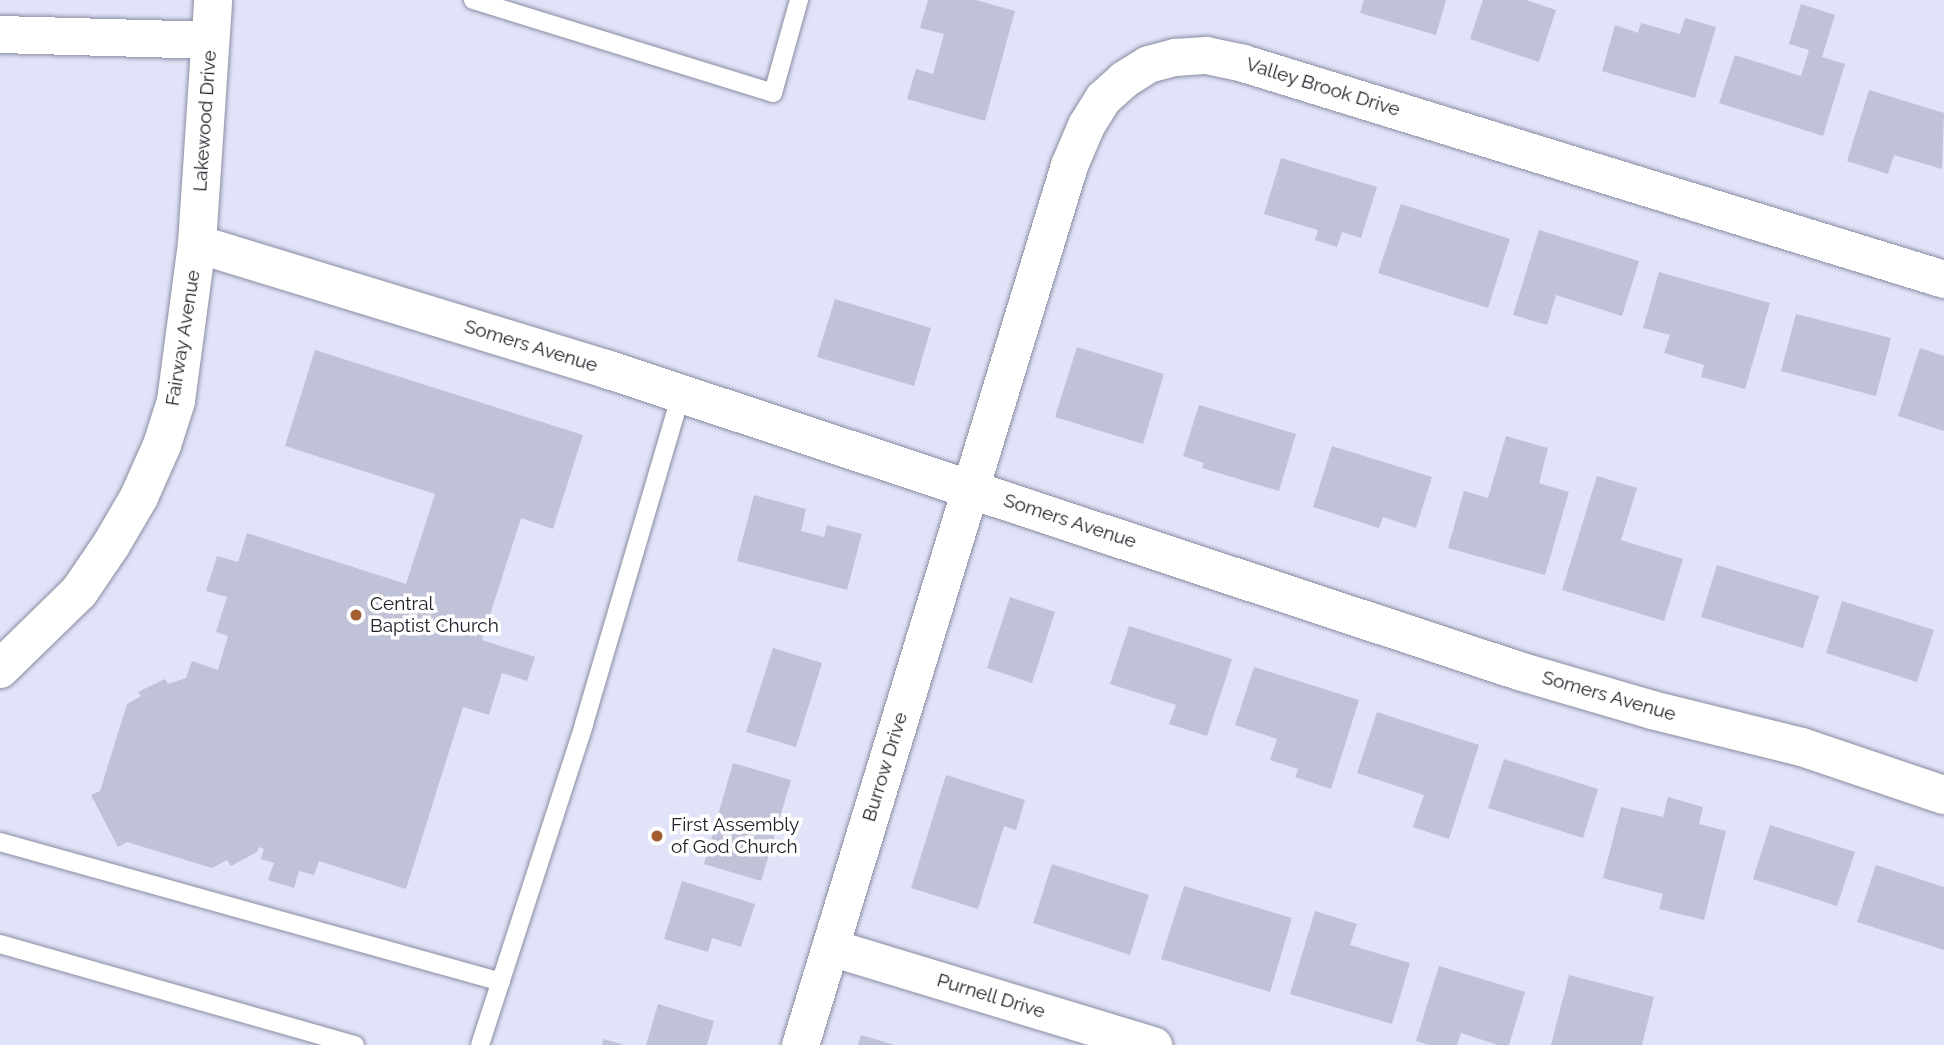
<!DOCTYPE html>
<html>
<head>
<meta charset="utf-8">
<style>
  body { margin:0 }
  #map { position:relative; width:1944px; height:1045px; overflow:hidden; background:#e1e4f9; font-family:Raleway,sans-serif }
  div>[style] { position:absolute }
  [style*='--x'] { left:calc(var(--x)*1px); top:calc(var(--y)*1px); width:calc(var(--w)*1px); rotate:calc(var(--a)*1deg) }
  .building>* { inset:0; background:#c0c2d7 }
  .roads { filter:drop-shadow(0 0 2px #8a8ca0) drop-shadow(0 0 2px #8a8ca0) }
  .service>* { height:18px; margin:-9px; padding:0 9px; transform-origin:9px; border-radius:9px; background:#fff }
  .minor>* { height:37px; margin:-18.5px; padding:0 18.5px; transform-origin:18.5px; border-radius:18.5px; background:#fff }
  .tertiary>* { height:38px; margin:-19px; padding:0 19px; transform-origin:19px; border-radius:19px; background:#fff }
  .dots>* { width:19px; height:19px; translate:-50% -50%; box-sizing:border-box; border:4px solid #fff; border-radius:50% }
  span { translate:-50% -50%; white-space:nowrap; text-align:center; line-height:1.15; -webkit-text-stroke:7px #fff; paint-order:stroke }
  .street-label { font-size:19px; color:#212229 }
  .poi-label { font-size:19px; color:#212229 }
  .left { translate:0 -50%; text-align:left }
</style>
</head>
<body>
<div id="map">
  <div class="building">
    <i style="clip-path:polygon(928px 0,976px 0,1015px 11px,985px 121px,907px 99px,916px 69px,933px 74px,944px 34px,920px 28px)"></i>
    <i style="clip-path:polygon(1364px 0,1446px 0,1436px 35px,1360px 13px)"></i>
    <i style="clip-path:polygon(1483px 0,1526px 0,1556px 10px,1539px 62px,1470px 39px)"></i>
    <i style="clip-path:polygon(1801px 4px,1835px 15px,1822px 57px,1845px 64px,1823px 136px,1719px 103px,1735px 55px,1801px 76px,1809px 50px,1789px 44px)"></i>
    <i style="clip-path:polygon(1685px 18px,1716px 27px,1695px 98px,1602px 71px,1615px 25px,1638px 33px,1641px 23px,1680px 34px)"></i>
    <i style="clip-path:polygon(1869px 90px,1944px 113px,1942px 169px,1894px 155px,1888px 174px,1847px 161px)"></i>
    <i style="clip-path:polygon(1281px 158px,1377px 187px,1361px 238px,1342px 232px,1337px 247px,1315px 240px,1318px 230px,1264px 214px)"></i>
    <i style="clip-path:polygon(1401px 204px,1510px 239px,1488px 308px,1378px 273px)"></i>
    <i style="clip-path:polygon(1539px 230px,1639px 261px,1622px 316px,1556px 295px,1547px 325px,1513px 315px)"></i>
    <i style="clip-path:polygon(1659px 272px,1770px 303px,1745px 389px,1701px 377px,1704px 365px,1664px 353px,1670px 335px,1643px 328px)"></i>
    <i style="clip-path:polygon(835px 299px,931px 328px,914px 386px,817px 357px)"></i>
    <i style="clip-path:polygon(1796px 314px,1891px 338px,1876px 396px,1781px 371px)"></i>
    <i style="clip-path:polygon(1077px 347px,1164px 374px,1143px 444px,1055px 417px)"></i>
    <i style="clip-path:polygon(1920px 348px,1944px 356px,1944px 431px,1898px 416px)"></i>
    <i style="clip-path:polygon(315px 350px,583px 435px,553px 529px,521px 518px,482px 640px,535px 657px,527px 681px,502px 673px,489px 715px,463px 707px,406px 889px,319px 861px,314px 875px,299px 871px,294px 888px,268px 880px,274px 863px,261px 859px,264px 849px,259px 847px,257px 852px,231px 866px,227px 860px,212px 868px,127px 842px,118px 847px,91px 795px,100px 791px,127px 704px,141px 696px,138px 692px,165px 679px,168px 684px,186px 678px,192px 661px,218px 670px,228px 636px,216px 632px,227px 597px,206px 591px,217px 556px,238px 562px,247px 533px,406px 584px,435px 494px,285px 446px)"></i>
    <i style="clip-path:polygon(1199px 405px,1296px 434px,1279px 491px,1202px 468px,1204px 463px,1183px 456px)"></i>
    <i style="clip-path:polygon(1506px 436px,1548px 448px,1539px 483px,1569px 492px,1545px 575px,1448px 548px,1464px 491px,1488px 498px)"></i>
    <i style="clip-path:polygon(1332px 446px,1432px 477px,1416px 528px,1383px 517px,1379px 528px,1313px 507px)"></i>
    <i style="clip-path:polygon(1597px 476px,1637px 488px,1621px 540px,1683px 559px,1664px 621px,1562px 590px)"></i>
    <i style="clip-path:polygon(754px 495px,806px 509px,801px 531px,824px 537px,827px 525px,862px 534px,847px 590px,737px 561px)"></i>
    <i style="clip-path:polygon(1717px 565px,1819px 596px,1803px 648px,1701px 617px)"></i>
    <i style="clip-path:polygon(1010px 597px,1055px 612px,1032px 683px,987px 668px)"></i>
    <i style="clip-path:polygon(1842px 601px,1934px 630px,1917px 682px,1826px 653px)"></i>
    <i style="clip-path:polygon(1129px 626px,1232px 659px,1207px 736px,1169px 724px,1176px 705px,1110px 684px)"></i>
    <i style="clip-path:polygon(773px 648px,822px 663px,796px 747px,746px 732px)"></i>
    <i style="clip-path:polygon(1254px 667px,1359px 700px,1331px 789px,1295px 777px,1298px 769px,1270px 760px,1277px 739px,1235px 725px)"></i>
    <i style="clip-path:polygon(1377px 712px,1479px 745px,1449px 839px,1413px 827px,1424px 795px,1357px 773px)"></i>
    <i style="clip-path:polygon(1504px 759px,1598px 789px,1583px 838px,1488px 808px)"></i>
    <i style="clip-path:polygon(733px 763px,791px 780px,761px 881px,704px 864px)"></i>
    <i style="clip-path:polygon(946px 775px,1025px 800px,1016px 830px,1004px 826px,978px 909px,911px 888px)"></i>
    <i style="clip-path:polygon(1668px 797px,1703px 807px,1699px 824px,1726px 831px,1704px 920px,1659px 909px,1663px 894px,1603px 878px,1621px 807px,1663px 817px)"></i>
    <i style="clip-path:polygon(1770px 825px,1855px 852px,1837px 906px,1753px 879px)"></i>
    <i style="clip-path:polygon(1052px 864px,1149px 895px,1130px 955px,1033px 923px)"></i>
    <i style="clip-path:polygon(1876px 865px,1944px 887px,1944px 950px,1857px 922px)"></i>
    <i style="clip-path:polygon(682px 881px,755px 904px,741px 947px,712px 938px,708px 952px,664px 939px)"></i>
    <i style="clip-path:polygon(1184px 886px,1292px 918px,1270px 992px,1161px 959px)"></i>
    <i style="clip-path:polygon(1315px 911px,1357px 924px,1350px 945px,1410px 963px,1392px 1024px,1290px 994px)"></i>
    <i style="clip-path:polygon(1439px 966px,1525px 992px,1509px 1045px,1498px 1045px,1461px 1033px,1457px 1045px,1429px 1045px,1416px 1041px)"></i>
    <i style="clip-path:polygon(1569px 975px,1654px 997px,1642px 1045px,1551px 1045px)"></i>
    <i style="clip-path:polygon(658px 1004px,714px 1021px,707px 1045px,646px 1045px)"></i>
    <i style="clip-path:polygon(861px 1035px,892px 1044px,892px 1045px,858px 1045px)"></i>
    <i style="clip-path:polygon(603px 1039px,622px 1044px,622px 1045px,602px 1045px)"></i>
  </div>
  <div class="roads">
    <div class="service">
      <i style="--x:473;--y:0;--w:314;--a:17.2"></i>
      <i style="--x:773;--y:93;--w:97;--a:-74.4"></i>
      <i style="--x:0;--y:842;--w:520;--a:15.61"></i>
      <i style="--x:0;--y:944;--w:369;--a:15.9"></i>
      <i style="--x:480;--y:1045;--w:337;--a:-72"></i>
      <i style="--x:584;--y:724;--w:344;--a:-73.6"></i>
    </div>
    <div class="minor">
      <i style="--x:0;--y:34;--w:210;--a:1.6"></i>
      <i style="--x:830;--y:947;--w:338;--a:16.9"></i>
      <i style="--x:800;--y:1045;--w:920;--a:-73"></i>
      <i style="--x:1069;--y:165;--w:43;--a:-67"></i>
      <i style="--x:1086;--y:125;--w:32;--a:-58"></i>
      <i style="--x:1103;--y:98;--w:28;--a:-42"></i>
      <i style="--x:1124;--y:79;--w:28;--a:-32"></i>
      <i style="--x:1148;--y:64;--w:28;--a:-15"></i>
      <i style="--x:1175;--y:57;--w:31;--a:-4"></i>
      <i style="--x:1206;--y:55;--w:38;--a:12"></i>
      <i style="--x:1243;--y:63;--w:734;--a:17.13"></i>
    </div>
    <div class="tertiary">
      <i style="--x:197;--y:244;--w:428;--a:17"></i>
      <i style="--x:606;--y:369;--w:962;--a:18.3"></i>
      <i style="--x:1519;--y:671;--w:139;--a:16.3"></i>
      <i style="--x:1652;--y:710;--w:154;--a:13.9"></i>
      <i style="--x:1802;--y:747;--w:150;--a:18.7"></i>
      <i style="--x:0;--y:669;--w:110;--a:-44.3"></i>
      <i style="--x:79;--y:592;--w:57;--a:-55.8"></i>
      <i style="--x:111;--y:545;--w:56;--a:-59.7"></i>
      <i style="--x:139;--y:497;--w:57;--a:-66.1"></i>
      <i style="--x:162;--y:445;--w:46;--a:-72.3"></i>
      <i style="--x:176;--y:401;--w:158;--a:-82.4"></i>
      <i style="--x:197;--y:244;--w:245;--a:-86.2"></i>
    </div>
  </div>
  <div class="dots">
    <i style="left:356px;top:615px;background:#a35e30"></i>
    <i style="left:657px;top:836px;background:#a35e30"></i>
  </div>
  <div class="street-label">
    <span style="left:1323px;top:87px;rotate:17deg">Valley Brook Drive</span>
    <span style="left:205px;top:121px;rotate:-86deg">Lakewood Drive</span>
    <span style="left:183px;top:338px;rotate:-81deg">Fairway Avenue</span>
    <span style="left:531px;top:346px;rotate:17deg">Somers Avenue</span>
    <span style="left:1070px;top:521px;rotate:18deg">Somers Avenue</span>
    <span style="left:1609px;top:696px;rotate:16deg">Somers Avenue</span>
    <span style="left:885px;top:767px;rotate:-73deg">Burrow Drive</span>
    <span style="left:991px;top:996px;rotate:17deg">Purnell Drive</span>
  </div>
  <div class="poi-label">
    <span class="left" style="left:370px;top:615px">Central<br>Baptist Church</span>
    <span class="left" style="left:671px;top:836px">First Assembly<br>of God Church</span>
  </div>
</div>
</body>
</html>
